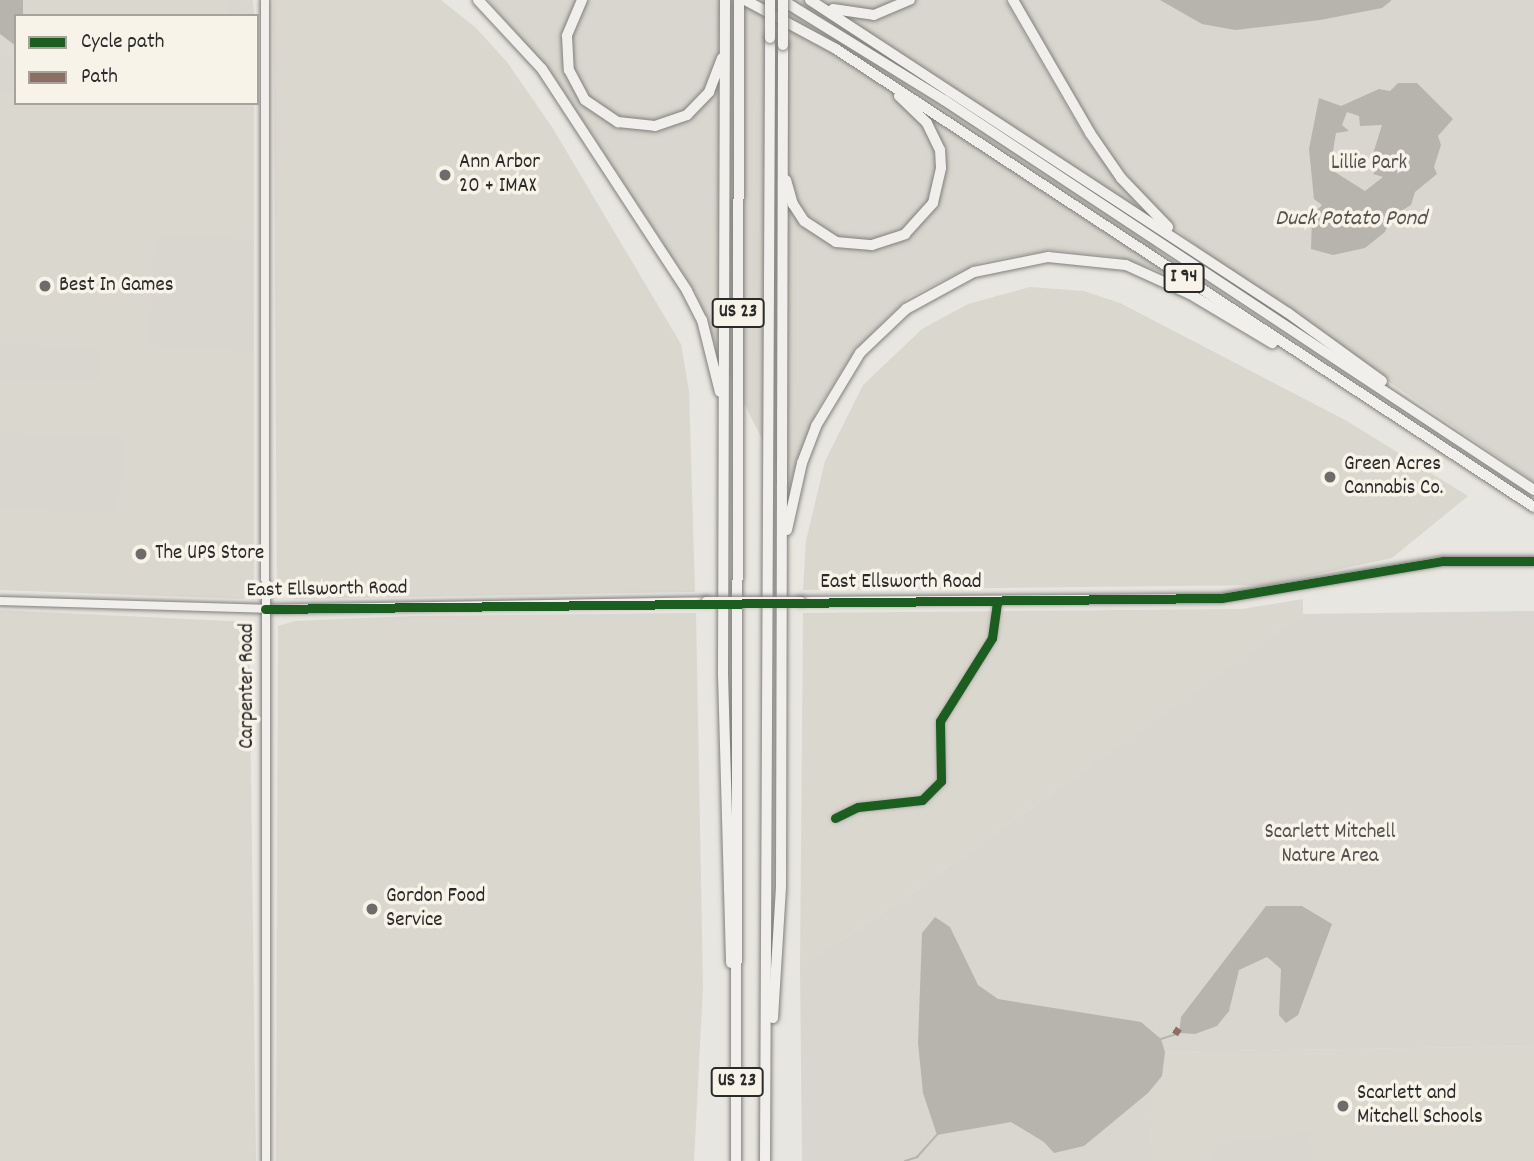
<!DOCTYPE html>
<html>
<head>
<meta charset="utf-8">
<style>
  body { margin:0 }
  #map { position:relative; width:1534px; height:1161px; overflow:hidden; background:#e8e6e0; font-family:Dekko,sans-serif }
  div>[style] { position:absolute }
  [style*='--x'] { left:calc(var(--x)*1px); top:calc(var(--y)*1px); width:calc(var(--w)*1px); rotate:calc(var(--a)*1deg) }
  .built>* { inset:0; background:#dad7cf }
  .green>* { inset:0; background:#d8d6ce }
  .round { border-radius:50% }
  .water>* { inset:0; background:#b7b4ae }
  .stream>* { height:2px; margin:-1px; padding:0 1px; transform-origin:1px; border-radius:1px; background:#b7b4ae }
  .roads { filter:drop-shadow(0 0 2px #807f7c) drop-shadow(0 0 2px #807f7c) }
  .street>* { height:5px; margin:-2.5px; padding:0 2.5px; transform-origin:2.5px; border-radius:2.5px; background:#f0efeb }
  .secondary>* { height:8px; margin:-4px; padding:0 4px; transform-origin:4px; border-radius:4px; background:#f0efeb }
  .highway>* { height:10px; margin:-5px; padding:0 5px; transform-origin:5px; border-radius:5px; background:#f0efeb }
  .bridges { filter:drop-shadow(0 0 2px #807f7c) drop-shadow(0 0 2px #807f7c) }
  .secondary-bridge>* { height:8px; margin:-4px; padding:0 4px; transform-origin:4px; border-radius:4px; background:#f0efeb }
  .highway-bridge>* { height:10px; margin:-5px; padding:0 5px; transform-origin:5px; border-radius:5px; background:#f0efeb }
  .quiet>* { height:7px; margin-top:-3.5px; transform-origin:0; background:repeating-linear-gradient(90deg,#8d6e63 0 14px,transparent 0 21px) }
  .cycleway>* { height:9px; margin:-4.5px; padding:0 4.5px; transform-origin:4.5px; border-radius:4.5px; background:#1b5e20 }
  .dots>* { width:19px; height:19px; translate:-50% -50%; box-sizing:border-box; border:4px solid #f7f3e8; border-radius:50% }
  span { translate:-50% -50%; white-space:nowrap; text-align:center; line-height:1.15; -webkit-text-stroke:7px #f7f3e8; paint-order:stroke }
  .shield-label span { padding:2px 5px; background:#f7f3e8; border:2px solid; border-radius:5px; -webkit-text-stroke-width:0 }
  .shield-label { font-size:19px; color:#2b2b2b; font-weight:700 }
  .poi-label { font-size:21px; color:#2b2b2b }
  .left { translate:0 -50%; text-align:left }
  .park-label { font-size:21px; color:#535250 }
  .street-label { font-size:21px; color:#2b2b2b }
  .water-label { font-size:23px; color:#555451; font-style:italic }
  .legend { position:absolute; left:14px; top:14px; width:245px; height:91px; box-sizing:border-box; background:#f7f3e8; border:2px solid #a5a39c; margin:0; padding:9px 12px; list-style:none; font-size:21px; color:#2b2b2b }
  .legend li { display:flex; align-items:center; gap:14px; height:35px }
  .legend b { width:35px; border:2px solid #a5a39c }
</style>
</head>
<body>
<div id="map">
  <div class="built">
    <i style="clip-path:polygon(0 0,253px 0,254px 16px,16px 16px,16px 103px,254px 103px,254px 577px,252px 591px,243px 599px,0 590px)"></i>
    <i style="clip-path:polygon(273px 0,441px 0,476px 28px,507px 62px,552px 127px,681px 344px,689px 391px,695px 592px,295px 599px,277px 592px)"></i>
    <i style="clip-path:polygon(1030px 287px,1084px 291px,1120px 303px,1347px 421px,1468px 496px,1392px 558px,1266px 585px,803px 590px,806px 541px,825px 461px,863px 385px,922px 329px,968px 304px)"></i>
    <i style="clip-path:polygon(1303px 599px,1303px 614px,877px 918px,800px 966px,803px 613px,1242px 609px)"></i>
    <i style="clip-path:polygon(0 610px,249px 622px,256px 1161px,0 1161px)"></i>
    <i style="clip-path:polygon(696px 613px,703px 987px,694px 1161px,276px 1161px,278px 626px,295px 621px,413px 616px)"></i>
    <i style="clip-path:polygon(1534px 1046px,1534px 1161px,1151px 1161px,1152px 1052px)"></i>
  </div>
  <div class="green">
    <i class="round" style="left:227px;top:-2px;width:20px;height:20px"></i>
    <i style="clip-path:polygon(488px 0,1005px 0,1087px 141px,1136px 203px,1167px 274px,1118px 257px,1051px 250px,981px 262px,909px 297px,855px 350px,816px 412px,788px 490px,719px 354px,696px 293px,552px 74px)"></i>
    <i style="clip-path:polygon(1018px 0,1534px 0,1534px 482px,1226px 269px,1161px 218px,1106px 149px)"></i>
    <i style="clip-path:polygon(0 52px,16px 61px,16px 92px,0 91px)"></i>
    <i style="clip-path:polygon(154px 237px,252px 239px,253px 352px,150px 344px)"></i>
    <i style="clip-path:polygon(0 343px,97px 350px,101px 380px,0 380px)"></i>
    <i style="clip-path:polygon(0 432px,126px 439px,117px 513px,0 509px)"></i>
    <i style="clip-path:polygon(1534px 611px,1534px 1046px,1153px 1052px,1151px 1161px,802px 1161px,800px 966px,877px 918px,1303px 614px)"></i>
    <i style="clip-path:polygon(1309px 1132px,1313px 1161px,1213px 1161px,1210px 1146px)"></i>
  </div>
  <div class="water">
    <i style="clip-path:polygon(0 0,23px 0,23px 16px,16px 16px,16px 46px,0 34px)"></i>
    <i style="clip-path:polygon(1160px 0,1391px 0,1391px 1px,1382px 8px,1320px 20px,1235px 30px,1202px 24px)"></i>
    <i style="clip-path:polygon(evenodd,1398px 83px,1417px 83px,1453px 119px,1438px 136px,1441px 145px,1434px 167px,1437px 174px,1415px 192px,1411px 205px,1391px 217px,1385px 232px,1365px 248px,1333px 255px,1311px 249px,1312px 215px,1322px 205px,1314px 199px,1309px 149px,1319px 98px,1341px 106px,1379px 89px,1390px 91px,1398px 83px,1347px 112px,1359px 116px,1360px 126px,1382px 125px,1372px 157px,1381px 165px,1373px 174px,1383px 177px,1365px 191px,1330px 169px,1336px 133px,1349px 131px,1342px 125px,1347px 112px)"></i>
    <i style="clip-path:polygon(1266px 906px,1302px 906px,1332px 924px,1298px 1015px,1286px 1023px,1279px 1015px,1281px 969px,1267px 957px,1239px 970px,1229px 1011px,1217px 1026px,1195px 1034px,1179px 1033px,1181px 1017px)"></i>
    <i style="clip-path:polygon(935px 917px,950px 927px,978px 985px,998px 999px,1141px 1022px,1161px 1039px,1165px 1052px,1162px 1076px,1148px 1093px,1084px 1146px,1054px 1153px,1044px 1142px,1011px 1122px,937px 1135px,923px 1093px,918px 1043px,922px 933px)"></i>
  </div>
  <div class="stream">
    <i style="--x:1161;--y:1039;--w:19;--a:-18"></i>
    <i style="--x:905;--y:1161;--w:13;--a:-18"></i>
    <i style="--x:917;--y:1157;--w:30;--a:-48"></i>
  </div>
  <div class="roads">
    <div class="street">
      <i style="--x:835;--y:818;--w:25;--a:-26"></i>
      <i style="--x:858;--y:807;--w:64;--a:-6.2"></i>
      <i style="--x:922;--y:800;--w:27;--a:-45"></i>
      <i style="--x:941;--y:781;--w:60;--a:-91"></i>
      <i style="--x:940;--y:721;--w:98;--a:-57.9"></i>
      <i style="--x:992;--y:638;--w:37;--a:-82"></i>
    </div>
    <div class="secondary">
      <i style="--x:265;--y:0;--w:1161;--a:89.95"></i>
      <i style="--x:0;--y:601;--w:265;--a:1.7"></i>
      <i style="--x:265;--y:609;--w:441;--a:-1"></i>
      <i style="--x:801;--y:601;--w:420;--a:-0.4"></i>
      <i style="--x:1221;--y:598;--w:225;--a:-9.5"></i>
      <i style="--x:1443;--y:561;--w:91;--a:0"></i>
    </div>
    <div class="highway">
      <i style="--x:478;--y:0;--w:94;--a:47.2"></i>
      <i style="--x:542;--y:69;--w:265;--a:56.8"></i>
      <i style="--x:687;--y:291;--w:33;--a:63"></i>
      <i style="--x:702;--y:320;--w:74;--a:76"></i>
      <i style="--x:582;--y:0;--w:39;--a:113"></i>
      <i style="--x:567;--y:36;--w:34;--a:87"></i>
      <i style="--x:569;--y:70;--w:34;--a:62"></i>
      <i style="--x:585;--y:100;--w:40;--a:34"></i>
      <i style="--x:618;--y:122;--w:37;--a:6"></i>
      <i style="--x:655;--y:126;--w:34;--a:-19"></i>
      <i style="--x:687;--y:115;--w:32;--a:-46"></i>
      <i style="--x:709;--y:92;--w:36;--a:-69"></i>
      <i style="--x:725;--y:0;--w:674;--a:90.17"></i>
      <i style="--x:723;--y:674;--w:289;--a:88.4"></i>
      <i style="--x:745;--y:0;--w:103;--a:28.3"></i>
      <i style="--x:836;--y:49;--w:835;--a:33.27"></i>
      <i style="--x:782;--y:0;--w:190;--a:31.7"></i>
      <i style="--x:944;--y:100;--w:707;--a:33.47"></i>
      <i style="--x:810;--y:0;--w:571;--a:33.22"></i>
      <i style="--x:1288;--y:313;--w:116;--a:35.9"></i>
      <i style="--x:1013;--y:0;--w:154;--a:59.9"></i>
      <i style="--x:1090;--y:133;--w:55;--a:55.4"></i>
      <i style="--x:1121;--y:178;--w:68;--a:46.2"></i>
      <i style="--x:833;--y:9;--w:41;--a:8.3"></i>
      <i style="--x:874;--y:15;--w:39;--a:-23"></i>
      <i style="--x:786;--y:180;--w:25;--a:74"></i>
      <i style="--x:793;--y:204;--w:20;--a:57"></i>
      <i style="--x:804;--y:221;--w:38;--a:33"></i>
      <i style="--x:836;--y:242;--w:36;--a:5"></i>
      <i style="--x:872;--y:245;--w:35;--a:-18"></i>
      <i style="--x:905;--y:234;--w:42;--a:-47.9"></i>
      <i style="--x:933;--y:203;--w:36;--a:-77"></i>
      <i style="--x:941;--y:168;--w:18;--a:-93"></i>
      <i style="--x:940;--y:150;--w:30;--a:-116"></i>
      <i style="--x:927;--y:123;--w:39;--a:-136"></i>
      <i style="--x:787;--y:530;--w:69;--a:-77.4"></i>
      <i style="--x:802;--y:463;--w:40;--a:-69"></i>
      <i style="--x:816;--y:426;--w:85;--a:-58.9"></i>
      <i style="--x:860;--y:353;--w:64;--a:-43.7"></i>
      <i style="--x:906;--y:309;--w:77;--a:-28.6"></i>
      <i style="--x:974;--y:272;--w:76;--a:-11.5"></i>
      <i style="--x:1048;--y:257;--w:78;--a:5.9"></i>
      <i style="--x:1126;--y:265;--w:70;--a:24.4"></i>
      <i style="--x:1190;--y:294;--w:96;--a:30.9"></i>
      <i style="--x:773;--y:1018;--w:132;--a:-86.5"></i>
      <i style="--x:781;--y:886;--w:841;--a:-89.86"></i>
      <i style="--x:736;--y:1161;--w:1161;--a:-89.85"></i>
      <i style="--x:765;--y:1161;--w:1123;--a:-89.74"></i>
    </div>
  </div>
  <div class="bridges">
    <div class="secondary-bridge">
      <i style="--x:706;--y:601;--w:95;--a:0"></i>
    </div>
    <div class="highway-bridge">
      <i style="--x:770;--y:0;--w:38;--a:90"></i>
      <i style="--x:783;--y:0;--w:45;--a:90"></i>
    </div>
  </div>
  <div class="quiet">
    <i style="--x:1174;--y:1029;--w:7;--a:34"></i>
  </div>
  <div class="cycleway">
    <i style="--x:265;--y:609;--w:956;--a:-0.66"></i>
    <i style="--x:1221;--y:598;--w:225;--a:-9.5"></i>
    <i style="--x:1443;--y:561;--w:91;--a:0"></i>
    <i style="--x:835;--y:818;--w:25;--a:-26"></i>
    <i style="--x:858;--y:807;--w:64;--a:-6.2"></i>
    <i style="--x:922;--y:800;--w:27;--a:-45"></i>
    <i style="--x:941;--y:781;--w:60;--a:-91"></i>
    <i style="--x:940;--y:721;--w:98;--a:-57.9"></i>
    <i style="--x:992;--y:638;--w:37;--a:-82"></i>
  </div>
  <div class="dots">
    <i style="left:445px;top:175px;background:#6d6c6a"></i>
    <i style="left:45px;top:286px;background:#6d6c6a"></i>
    <i style="left:1330px;top:477px;background:#6d6c6a"></i>
    <i style="left:141px;top:554px;background:#6d6c6a"></i>
    <i style="left:372px;top:909px;background:#6d6c6a"></i>
    <i style="left:1343px;top:1106px;background:#6d6c6a"></i>
  </div>
  <div class="shield-label">
    <span style="left:1184px;top:278px">I 94</span>
    <span style="left:738px;top:313px">US 23</span>
    <span style="left:737px;top:1082px">US 23</span>
  </div>
  <div class="poi-label">
    <span class="left" style="left:459px;top:175px">Ann Arbor<br>20 + IMAX</span>
    <span class="left" style="left:59px;top:286px">Best In Games</span>
    <span class="left" style="left:1344px;top:477px">Green Acres<br>Cannabis Co.</span>
    <span class="left" style="left:155px;top:554px">The UPS Store</span>
    <span class="left" style="left:386px;top:909px">Gordon Food<br>Service</span>
    <span class="left" style="left:1357px;top:1106px">Scarlett and<br>Mitchell Schools</span>
  </div>
  <div class="park-label">
    <span style="left:1369px;top:164px">Lillie Park</span>
    <span style="left:1330px;top:845px">Scarlett Mitchell<br>Nature Area</span>
  </div>
  <div class="street-label">
    <span style="left:901px;top:583px">East Ellsworth Road</span>
    <span style="left:327px;top:590px;rotate:-1deg">East Ellsworth Road</span>
    <span style="left:248px;top:686px;rotate:-90deg">Carpenter Road</span>
  </div>
  <div class="water-label">
    <span style="left:1351px;top:220px">Duck Potato Pond</span>
  </div>
  <ul class="legend">
  <li><b style="height:9px;background:#1b5e20"></b>Cycle path</li>
  <li><b style="height:9px;background:#8d6e63"></b>Path</li>
  </ul>
</div>
</body>
</html>
